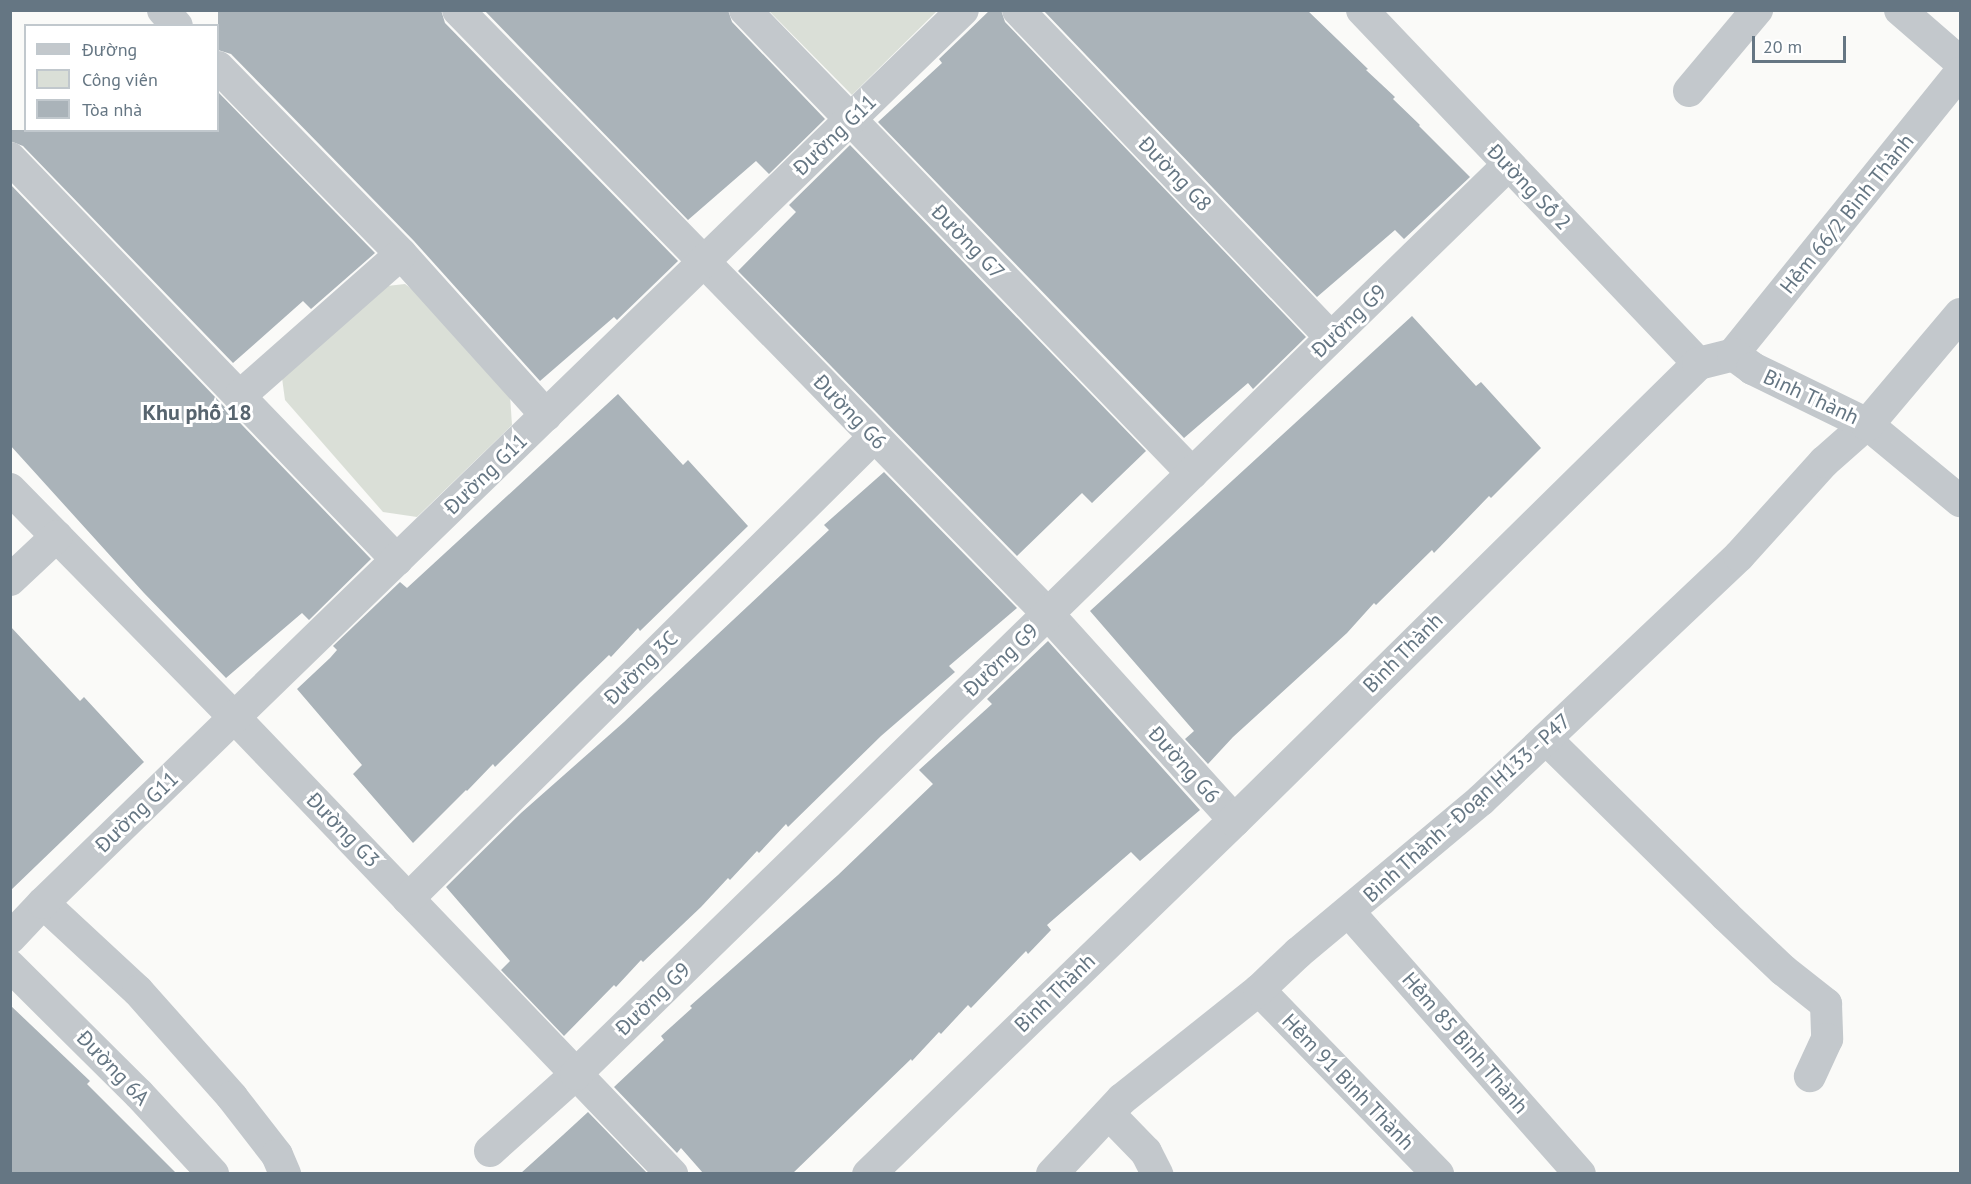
<!DOCTYPE html>
<html>
<head>
<meta charset="utf-8">
<style>
  body { margin:0 }
  #map { position:relative; width:1971px; height:1184px; overflow:hidden; background:#fafaf8; font-family:"PT Sans",sans-serif }
  div>[style] { position:absolute }
  [style*='--x'] { left:calc(var(--x)*1px); top:calc(var(--y)*1px); width:calc(var(--w)*1px); rotate:calc(var(--a)*1deg) }
  .green>* { inset:0; background:#dadfd7 }
  .building>* { inset:0; background:#aab3b9 }
  .minor>* { height:32px; margin:-16px; padding:0 16px; transform-origin:16px; border-radius:16px; background:#c3c8cc }
  .tertiary>* { height:33px; margin:-16.5px; padding:0 16.5px; transform-origin:16.5px; border-radius:16.5px; background:#c3c8cc }
  span { translate:-50% -50%; white-space:nowrap; text-align:center; line-height:1.15; -webkit-text-stroke:6px #fff; paint-order:stroke }
  .street-label { font-size:21px; color:#657683 }
  .neighbourhood-label { font-size:22px; color:#57646e; font-weight:700 }
  .frame { position:absolute; inset:0; border:12px solid #657683; pointer-events:none }
  .legend { position:absolute; left:24px; top:24px; width:195px; height:108px; box-sizing:border-box; background:#fff; border:2px solid #c1c8cd; margin:0; padding:8px 10px; list-style:none; font-size:18px; color:#657683 }
  .legend li { display:flex; align-items:center; gap:12px; height:30px }
  .legend b { width:30px; border:2px solid #c1c8cd }
  .scale { position:absolute; left:1752px; top:36px; width:94px; height:27px; box-sizing:border-box; border:3px solid #657683; border-top:0; padding-left:8px; font-size:18px; line-height:21px; white-space:nowrap; color:#657683; -webkit-text-stroke:4px #fff; paint-order:stroke }
</style>
</head>
<body>
<div id="map">
  <div class="green">
    <i style="clip-path:polygon(769px 11px,937px 11px,852px 95px)"></i>
    <i style="clip-path:polygon(405px 284px,423px 297px,510px 396px,512px 425px,417px 517px,383px 512px,285px 400px,282px 378px,387px 286px)"></i>
  </div>
  <div class="building">
    <i style="clip-path:polygon(218px 10px,441px 10px,445px 23px,678px 261px,617px 320px,614px 317px,540px 381px,414px 241px,231px 54px,218px 50px)"></i>
    <i style="clip-path:polygon(484px 10px,728px 10px,732px 22px,825px 119px,769px 174px,756px 161px,688px 220px)"></i>
    <i style="clip-path:polygon(990px 10px,1001px 10px,1005px 22px,1306px 337px,1253px 389px,1248px 383px,1184px 438px,878px 122px,942px 63px,939px 59px)"></i>
    <i style="clip-path:polygon(1043px 10px,1307px 10px,1368px 69px,1366px 70px,1395px 97px,1393px 99px,1420px 125px,1419px 126px,1470px 177px,1404px 239px,1395px 230px,1317px 297px)"></i>
    <i style="clip-path:polygon(218px 92px,375px 253px,311px 309px,303px 301px,233px 363px,23px 146px,10px 141px,10px 130px,218px 130px)"></i>
    <i style="clip-path:polygon(850px 145px,1146px 451px,1092px 503px,1082px 493px,1017px 556px,738px 271px,796px 212px,789px 205px)"></i>
    <i style="clip-path:polygon(10px 184px,371px 559px,309px 620px,302px 613px,226px 678px,144px 593px,10px 445px)"></i>
    <i style="clip-path:polygon(1412px 316px,1476px 386px,1481px 382px,1541px 448px,1491px 498px,1489px 496px,1434px 553px,1432px 550px,1376px 605px,1374px 603px,1347px 633px,1233px 737px,1208px 764px,1185px 739px,1194px 731px,1090px 611px)"></i>
    <i style="clip-path:polygon(618px 394px,683px 465px,688px 460px,748px 526px,640px 631px,638px 628px,611px 657px,609px 655px,581px 682px,495px 767px,493px 764px,467px 791px,466px 790px,413px 843px,353px 774px,362px 765px,297px 689px,330px 658px,337px 650px,333px 646px,400px 582px,407px 588px)"></i>
    <i style="clip-path:polygon(884px 472px,1017px 608px,949px 666px,955px 672px,881px 736px,788px 827px,786px 824px,759px 853px,757px 851px,730px 880px,728px 878px,701px 907px,643px 962px,641px 960px,616px 987px,614px 985px,564px 1036px,501px 970px,510px 961px,446px 887px,521px 813px,624px 722px,829px 530px,824px 525px)"></i>
    <i style="clip-path:polygon(10px 626px,80px 701px,84px 697px,144px 762px,10px 891px)"></i>
    <i style="clip-path:polygon(1048px 641px,1200px 810px,1140px 861px,1131px 852px,1047px 925px,1051px 930px,1028px 954px,1026px 951px,971px 1008px,968px 1005px,941px 1034px,939px 1032px,912px 1061px,911px 1059px,793px 1173px,703px 1173px,681px 1148px,677px 1153px,614px 1087px,664px 1040px,661px 1036px,692px 1008px,690px 1006px,838px 875px,933px 784px,919px 770px,992px 704px,987px 699px)"></i>
    <i style="clip-path:polygon(10px 1005px,90px 1081px,87px 1084px,176px 1173px,10px 1173px)"></i>
    <i style="clip-path:polygon(588px 1112px,647px 1173px,521px 1173px,563px 1135px)"></i>
  </div>
  <div class="minor">
    <i style="--x:163;--y:10;--w:21;--a:49"></i>
    <i style="--x:458;--y:10;--w:844;--a:45.67"></i>
    <i style="--x:1048;--y:614;--w:278;--a:47.9"></i>
    <i style="--x:745;--y:10;--w:644;--a:46.01"></i>
    <i style="--x:1018;--y:10;--w:453;--a:46.3"></i>
    <i style="--x:1362;--y:10;--w:487;--a:46.4"></i>
    <i style="--x:1900;--y:10;--w:79;--a:40.9"></i>
    <i style="--x:218;--y:67;--w:262;--a:45.6"></i>
    <i style="--x:401;--y:254;--w:217;--a:48"></i>
    <i style="--x:1689;--y:91;--w:106;--a:-50"></i>
    <i style="--x:10;--y:158;--w:558;--a:46.09"></i>
    <i style="--x:1733;--y:354;--w:361;--a:-51.1"></i>
    <i style="--x:241;--y:395;--w:213;--a:-41.4"></i>
    <i style="--x:10;--y:489;--w:321;--a:45.5"></i>
    <i style="--x:235;--y:718;--w:632;--a:46.22"></i>
    <i style="--x:10;--y:580;--w:64;--a:-43.1"></i>
    <i style="--x:1546;--y:739;--w:252;--a:44.5"></i>
    <i style="--x:1726;--y:916;--w:79;--a:43.5"></i>
    <i style="--x:1783;--y:970;--w:55;--a:38.3"></i>
    <i style="--x:1826;--y:1004;--w:35;--a:88"></i>
    <i style="--x:1827;--y:1039;--w:41;--a:114.7"></i>
    <i style="--x:408;--y:899;--w:656;--a:-44.75"></i>
    <i style="--x:43;--y:903;--w:129;--a:42.8"></i>
    <i style="--x:138;--y:991;--w:142;--a:48.4"></i>
    <i style="--x:232;--y:1097;--w:73;--a:52.2"></i>
    <i style="--x:277;--y:1155;--w:21;--a:67"></i>
    <i style="--x:1349;--y:912;--w:349;--a:48.6"></i>
    <i style="--x:10;--y:938;--w:48;--a:-46.7"></i>
    <i style="--x:43;--y:903;--w:1282;--a:-44.15"></i>
    <i style="--x:10;--y:966;--w:182;--a:44.8"></i>
    <i style="--x:139;--y:1094;--w:109;--a:47.2"></i>
    <i style="--x:1259;--y:990;--w:257;--a:45.8"></i>
    <i style="--x:1109;--y:1114;--w:53;--a:45.8"></i>
    <i style="--x:1146;--y:1152;--w:25;--a:63"></i>
    <i style="--x:490;--y:1151;--w:115;--a:-41.8"></i>
    <i style="--x:576;--y:1074;--w:1302;--a:-44.28"></i>
    <i style="--x:1052;--y:1174;--w:103;--a:-47"></i>
    <i style="--x:1122;--y:1099;--w:175;--a:-38.5"></i>
    <i style="--x:1259;--y:990;--w:54;--a:-43.5"></i>
    <i style="--x:1298;--y:953;--w:239;--a:-39.9"></i>
    <i style="--x:1481;--y:800;--w:355;--a:-43.4"></i>
    <i style="--x:1739;--y:556;--w:127;--a:-47.9"></i>
    <i style="--x:1824;--y:462;--w:57;--a:-41.5"></i>
    <i style="--x:1867;--y:424;--w:121;--a:39.6"></i>
  </div>
  <div class="tertiary">
    <i style="--x:868;--y:1174;--w:509;--a:-44.05"></i>
    <i style="--x:1234;--y:820;--w:651;--a:-44.56"></i>
    <i style="--x:1698;--y:363;--w:36;--a:-14"></i>
    <i style="--x:1733;--y:354;--w:24;--a:36"></i>
    <i style="--x:1752;--y:368;--w:128;--a:26"></i>
    <i style="--x:1867;--y:424;--w:144;--a:-49.8"></i>
  </div>
  <div class="street-label">
    <span style="left:835px;top:135px;rotate:-44deg">Đường G11</span>
    <span style="left:1175px;top:174px;rotate:46deg">Đường G8</span>
    <span style="left:1529px;top:187px;rotate:46deg">Đường Số 2</span>
    <span style="left:1847px;top:214px;rotate:-51deg">Hẻm 66/2 Bình Thành</span>
    <span style="left:968px;top:242px;rotate:46deg">Đường G7</span>
    <span style="left:1349px;top:321px;rotate:-44deg">Đường G9</span>
    <span style="left:1811px;top:397px;rotate:25deg">Bình Thành</span>
    <span style="left:850px;top:412px;rotate:46deg">Đường G6</span>
    <span style="left:486px;top:474px;rotate:-44deg">Đường G11</span>
    <span style="left:1403px;top:653px;rotate:-45deg">Bình Thành</span>
    <span style="left:1001px;top:660px;rotate:-44deg">Đường G9</span>
    <span style="left:641px;top:668px;rotate:-45deg">Đường 3C</span>
    <span style="left:1184px;top:765px;rotate:48deg">Đường G6</span>
    <span style="left:1467px;top:808px;rotate:-42deg">Bình Thành - Đoạn H133 - P47</span>
    <span style="left:137px;top:812px;rotate:-44deg">Đường G11</span>
    <span style="left:343px;top:830px;rotate:46deg">Đường G3</span>
    <span style="left:1055px;top:993px;rotate:-44deg">Bình Thành</span>
    <span style="left:653px;top:999px;rotate:-44deg">Đường G9</span>
    <span style="left:1465px;top:1043px;rotate:49deg">Hẻm 85 Bình Thành</span>
    <span style="left:113px;top:1068px;rotate:46deg">Đường 6A</span>
    <span style="left:1348px;top:1082px;rotate:46deg">Hẻm 91 Bình Thành</span>
  </div>
  <div class="neighbourhood-label">
    <span style="left:197px;top:413px">Khu phố 18</span>
  </div>
  <div class="frame"></div>
  <ul class="legend">
  <li><b style="height:8px;background:#c3c8cc"></b>Đường</li>
  <li><b style="height:16px;background:#dadfd7"></b>Công viên</li>
  <li><b style="height:16px;background:#aab3b9"></b>Tòa nhà</li>
  </ul>
  <div class="scale">20 m</div>
</div>
</body>
</html>
